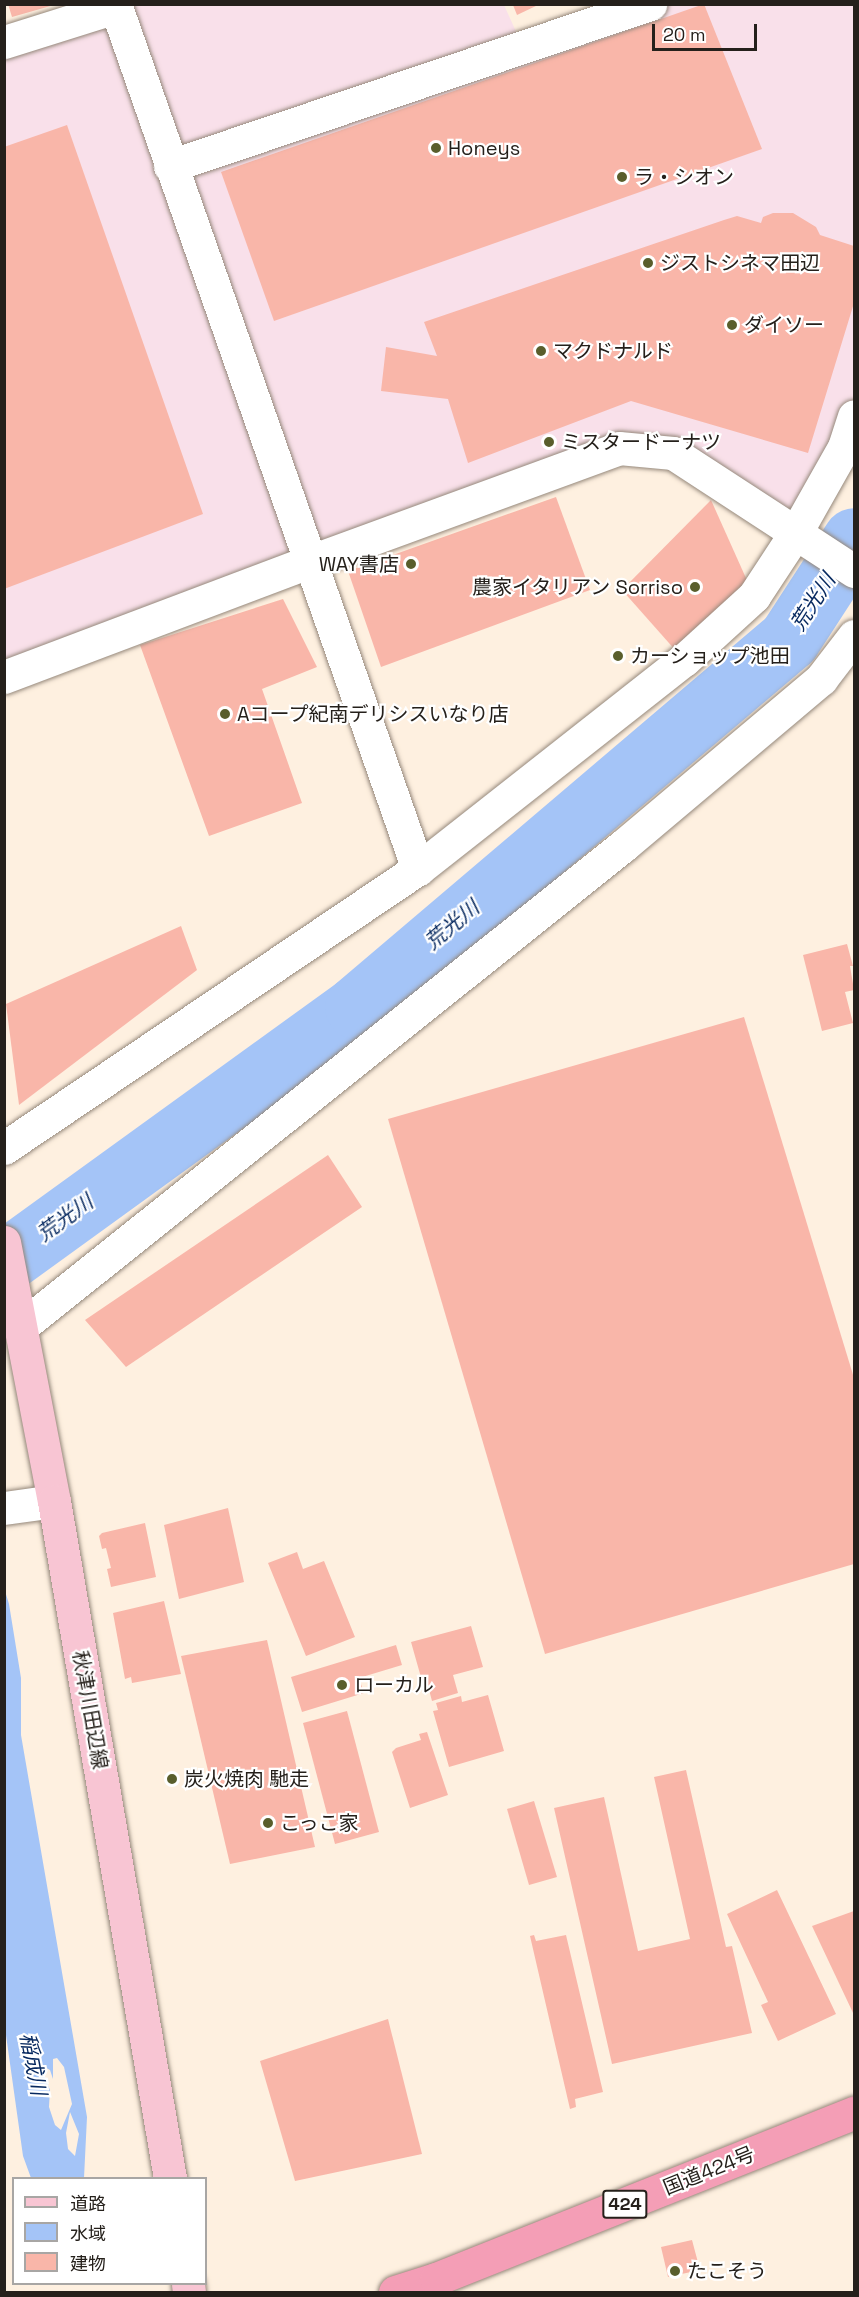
<!DOCTYPE html>
<html>
<head>
<meta charset="utf-8">
<style>
  body { margin:0 }
  #map { position:relative; width:859px; height:2297px; overflow:hidden; background:#fef0e0; font-family:"Space Grotesk","Noto Sans JP",sans-serif }
  div>[style] { position:absolute }
  [style*='--x'] { left:calc(var(--x)*1px); top:calc(var(--y)*1px); width:calc(var(--w)*1px); rotate:calc(var(--a)*1deg) }
  .commercial>* { inset:0; background:#f9e0ea }
  .water>* { inset:0; background:#a4c4f7 }
  .river>* { height:63px; margin:-31.5px; padding:0 31.5px; transform-origin:31.5px; border-radius:31.5px; background:#a4c4f7 }
  .building>* { inset:0; background:#f9b6a9 }
  .roads { filter:drop-shadow(0 0 2px #95887b) drop-shadow(0 0 2px #95887b) }
  .minor>* { height:33px; margin:-16.5px; padding:0 16.5px; transform-origin:16.5px; border-radius:16.5px; background:#fff }
  .major>* { height:33px; margin:-16.5px; padding:0 16.5px; transform-origin:16.5px; border-radius:16.5px; background:#f8c5d3 }
  .highway>* { height:33px; margin:-16.5px; padding:0 16.5px; transform-origin:16.5px; border-radius:16.5px; background:#f49eb6 }
  .dots>* { width:16px; height:16px; translate:-50% -50%; box-sizing:border-box; border:3px solid #fff; border-radius:50% }
  span { translate:-50% -50%; white-space:nowrap; text-align:center; line-height:1.15; -webkit-text-stroke:4.5px #fff; paint-order:stroke }
  .shield-label span { padding:2px 4px; background:#fff; border:2px solid; border-radius:4px; -webkit-text-stroke-width:0 }
  .shield-label { font-size:18px; color:#25201b; font-weight:700 }
  .poi-label { font-size:20px; color:#25201b }
  .left { translate:0 -50%; text-align:left }
  .right { translate:-100% -50%; text-align:right }
  .street-label { font-size:20px; color:#25201b }
  .water-label { font-size:21px; color:#06285f; font-style:italic }
  .frame { position:absolute; inset:0; border:6px solid #25201b; pointer-events:none }
  .legend { position:absolute; left:12px; top:2177px; width:195px; height:108px; box-sizing:border-box; background:#fff; border:2px solid #a8a6a4; margin:0; padding:8px 10px; list-style:none; font-size:18px; color:#25201b }
  .legend li { display:flex; align-items:center; gap:12px; height:30px }
  .legend b { width:30px; border:2px solid #a8a6a4 }
  .scale { position:absolute; left:652px; top:24px; width:105px; height:27px; box-sizing:border-box; border:3px solid #25201b; border-top:0; padding-left:8px; font-size:18px; line-height:21px; white-space:nowrap; color:#25201b; -webkit-text-stroke:4px #fff; paint-order:stroke }
</style>
</head>
<body>
<div id="map">
  <div class="commercial">
    <i style="clip-path:polygon(124px 4px,504px 5px,523px 47px,650px 5px,854px 5px,854px 417px,796px 532px,673px 453px,619px 448px,5px 677px,5px 42px)"></i>
  </div>
  <div class="water">
    <i style="clip-path:polygon(evenodd,5px 1591px,9px 1604px,21px 1678px,21px 1735px,87px 2117px,84px 2178px,31px 2178px,23px 2156px,5px 2028px,5px 1591px,57px 2058px,64px 2067px,72px 2104px,61px 2130px,55px 2125px,49px 2107px,50px 2090px,39px 2064px,50px 2070px,53px 2079px,53px 2059px,57px 2058px,5px 1591px,70px 2112px,79px 2134px,75px 2156px,68px 2149px,66px 2133px,70px 2112px)"></i>
  </div>
  <div class="river">
    <i style="--x:4;--y:1262;--w:435;--a:-35.9"></i>
    <i style="--x:356;--y:1007;--w:568;--a:-40.36"></i>
    <i style="--x:789;--y:639;--w:119;--a:-57"></i>
  </div>
  <div class="building">
    <i style="clip-path:polygon(8px 4px,54px 4px,54px 5px,12px 17px)"></i>
    <i style="clip-path:polygon(704px 4px,762px 149px,274px 321px,221px 172px)"></i>
    <i style="clip-path:polygon(513px 5px,538px 5px,517px 15px)"></i>
    <i style="clip-path:polygon(67px 125px,203px 514px,4px 589px,4px 147px)"></i>
    <i style="clip-path:polygon(773px 213px,793px 213px,816px 227px,820px 235px,854px 246px,854px 303px,808px 453px,631px 401px,468px 463px,448px 399px,381px 391px,386px 347px,437px 356px,424px 322px,724px 220px,737px 216px,761px 223px,763px 217px)"></i>
    <i style="clip-path:polygon(556px 497px,590px 590px,381px 667px,348px 571px)"></i>
    <i style="clip-path:polygon(711px 500px,754px 596px,684px 660px,622px 590px)"></i>
    <i style="clip-path:polygon(283px 599px,317px 667px,262px 689px,302px 803px,209px 836px,140px 645px)"></i>
    <i style="clip-path:polygon(181px 926px,197px 970px,19px 1105px,6px 1004px)"></i>
    <i style="clip-path:polygon(847px 944px,853px 966px,850px 966px,854px 990px,845px 992px,853px 1023px,822px 1031px,803px 955px)"></i>
    <i style="clip-path:polygon(744px 1017px,854px 1378px,854px 1564px,545px 1654px,388px 1119px)"></i>
    <i style="clip-path:polygon(328px 1155px,362px 1207px,126px 1367px,85px 1320px)"></i>
    <i style="clip-path:polygon(228px 1508px,244px 1582px,179px 1599px,164px 1525px)"></i>
    <i style="clip-path:polygon(145px 1523px,156px 1577px,111px 1587px,107px 1569px,111px 1568px,106px 1548px,102px 1549px,99px 1536px,102px 1533px)"></i>
    <i style="clip-path:polygon(297px 1552px,303px 1569px,324px 1561px,355px 1637px,306px 1656px,268px 1563px)"></i>
    <i style="clip-path:polygon(164px 1601px,181px 1674px,132px 1683px,131px 1677px,125px 1679px,113px 1613px)"></i>
    <i style="clip-path:polygon(471px 1626px,483px 1667px,453px 1675px,458px 1693px,432px 1701px,428px 1686px,424px 1688px,411px 1642px)"></i>
    <i style="clip-path:polygon(267px 1640px,315px 1847px,230px 1864px,181px 1656px)"></i>
    <i style="clip-path:polygon(396px 1645px,402px 1665px,359px 1678px,364px 1693px,302px 1712px,291px 1677px)"></i>
    <i style="clip-path:polygon(488px 1695px,504px 1751px,449px 1767px,433px 1711px,438px 1710px,436px 1703px,461px 1696px,462px 1702px)"></i>
    <i style="clip-path:polygon(347px 1711px,379px 1832px,335px 1844px,303px 1723px)"></i>
    <i style="clip-path:polygon(427px 1732px,448px 1795px,410px 1808px,392px 1752px,396px 1748px,421px 1740px,419px 1734px)"></i>
    <i style="clip-path:polygon(686px 1770px,726px 1947px,732px 1946px,752px 2033px,612px 2064px,554px 1808px,604px 1797px,638px 1951px,690px 1939px,654px 1777px)"></i>
    <i style="clip-path:polygon(534px 1801px,557px 1877px,529px 1885px,507px 1809px)"></i>
    <i style="clip-path:polygon(777px 1890px,836px 2014px,778px 2041px,761px 2005px,768px 2002px,727px 1914px)"></i>
    <i style="clip-path:polygon(854px 1911px,854px 2015px,812px 1926px)"></i>
    <i style="clip-path:polygon(534px 1935px,536px 1941px,566px 1935px,603px 2092px,575px 2099px,576px 2107px,570px 2109px,530px 1936px)"></i>
    <i style="clip-path:polygon(388px 2019px,422px 2154px,295px 2181px,260px 2061px)"></i>
    <i style="clip-path:polygon(692px 2240px,700px 2270px,668px 2277px,661px 2247px)"></i>
  </div>
  <div class="roads">
    <div class="minor">
      <i style="--x:115;--y:4;--w:917;--a:70.7"></i>
      <i style="--x:4;--y:42;--w:117;--a:-17.4"></i>
      <i style="--x:170;--y:166;--w:507;--a:-18.65"></i>
      <i style="--x:4;--y:677;--w:328;--a:-20.7"></i>
      <i style="--x:311;--y:561;--w:328;--a:-20.1"></i>
      <i style="--x:619;--y:448;--w:54;--a:5.3"></i>
      <i style="--x:673;--y:453;--w:216;--a:33.1"></i>
      <i style="--x:4;--y:1148;--w:499;--a:-34"></i>
      <i style="--x:418;--y:869;--w:338;--a:-38.2"></i>
      <i style="--x:684;--y:660;--w:95;--a:-42.4"></i>
      <i style="--x:754;--y:596;--w:77;--a:-56.7"></i>
      <i style="--x:796;--y:532;--w:98;--a:-60.5"></i>
      <i style="--x:844;--y:447;--w:32;--a:-72"></i>
      <i style="--x:22;--y:1326;--w:771;--a:-38.62"></i>
      <i style="--x:624;--y:845;--w:258;--a:-40.1"></i>
      <i style="--x:821;--y:679;--w:54;--a:-52.5"></i>
      <i style="--x:4;--y:1508;--w:50;--a:-8"></i>
    </div>
    <div class="major">
      <i style="--x:4;--y:1242;--w:264;--a:79.1"></i>
      <i style="--x:54;--y:1501;--w:687;--a:80.28"></i>
      <i style="--x:188;--y:2284;--w:8;--a:83"></i>
    </div>
    <div class="highway">
      <i style="--x:395;--y:2292;--w:43;--a:-17.6"></i>
      <i style="--x:436;--y:2279;--w:450;--a:-21.7"></i>
    </div>
  </div>
  <div class="dots">
    <i style="left:436px;top:148px;background:#595e2c"></i>
    <i style="left:622px;top:177px;background:#595e2c"></i>
    <i style="left:648px;top:263px;background:#595e2c"></i>
    <i style="left:732px;top:325px;background:#595e2c"></i>
    <i style="left:541px;top:351px;background:#595e2c"></i>
    <i style="left:549px;top:442px;background:#595e2c"></i>
    <i style="left:411px;top:564px;background:#595e2c"></i>
    <i style="left:695px;top:587px;background:#595e2c"></i>
    <i style="left:618px;top:656px;background:#595e2c"></i>
    <i style="left:225px;top:714px;background:#595e2c"></i>
    <i style="left:342px;top:1685px;background:#595e2c"></i>
    <i style="left:172px;top:1779px;background:#595e2c"></i>
    <i style="left:268px;top:1823px;background:#595e2c"></i>
    <i style="left:675px;top:2271px;background:#595e2c"></i>
  </div>
  <div class="shield-label">
    <span style="left:625px;top:2204px">424</span>
  </div>
  <div class="poi-label">
    <span class="left" style="left:448px;top:148px">Honeys</span>
    <span class="left" style="left:634px;top:177px">ラ・シオン</span>
    <span class="left" style="left:660px;top:263px">ジストシネマ田辺</span>
    <span class="left" style="left:744px;top:325px">ダイソー</span>
    <span class="left" style="left:553px;top:351px">マクドナルド</span>
    <span class="left" style="left:561px;top:442px">ミスタードーナツ</span>
    <span class="right" style="left:399px;top:564px">WAY書店</span>
    <span class="right" style="left:683px;top:587px">農家イタリアン Sorriso</span>
    <span class="left" style="left:630px;top:656px">カーショップ池田</span>
    <span class="left" style="left:237px;top:714px">Aコープ紀南デリシスいなり店</span>
    <span class="left" style="left:354px;top:1685px">ローカル</span>
    <span class="left" style="left:184px;top:1779px">炭火焼肉 馳走</span>
    <span class="left" style="left:280px;top:1823px">こっこ家</span>
    <span class="left" style="left:687px;top:2271px">たこそう</span>
  </div>
  <div class="street-label">
    <span style="left:90px;top:1710px;rotate:80deg">秋津川田辺線</span>
    <span style="left:709px;top:2171px;rotate:-22deg">国道424号</span>
  </div>
  <div class="water-label">
    <span style="left:813px;top:602px;rotate:-57deg">荒光川</span>
    <span style="left:452px;top:925px;rotate:-40deg">荒光川</span>
    <span style="left:65px;top:1218px;rotate:-36deg">荒光川</span>
    <span style="left:33px;top:2064px;rotate:79deg">稲成川</span>
  </div>
  <div class="frame"></div>
  <ul class="legend">
  <li><b style="height:8px;background:#f8c5d3"></b>道路</li>
  <li><b style="height:16px;background:#a4c4f7"></b>水域</li>
  <li><b style="height:16px;background:#f9b6a9"></b>建物</li>
  </ul>
  <div class="scale">20 m</div>
</div>
</body>
</html>
